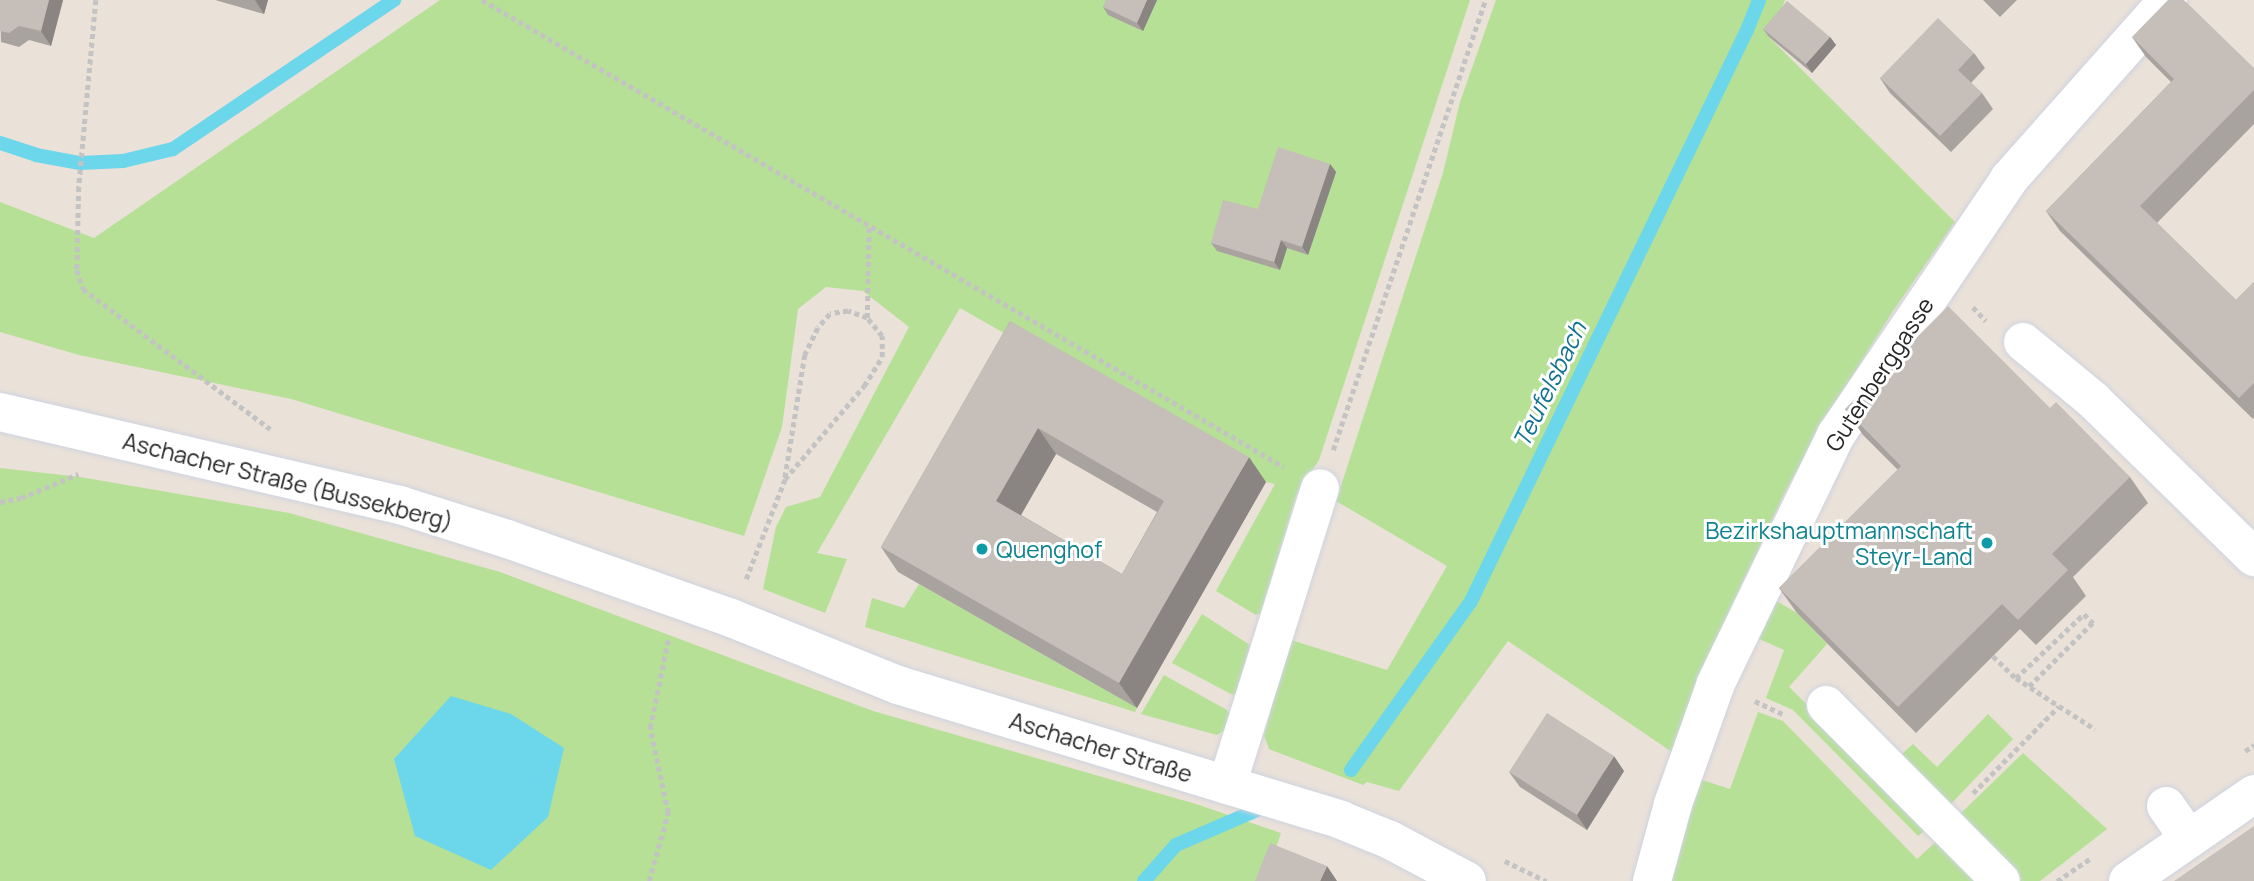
<!DOCTYPE html>
<html>
<head>
<meta charset="utf-8">
<style>
  body { margin:0 }
  #map { position:relative; width:2254px; height:881px; overflow:hidden; background:#eae1d9; font-family:Manrope,sans-serif }
  div>[style] { position:absolute }
  [style*='--x'] { left:calc(var(--x)*1px); top:calc(var(--y)*1px); width:calc(var(--w)*1px); rotate:calc(var(--a)*1deg) }
  .green>* { inset:0; background:#b6e095 }
  .water>* { inset:0; background:#6cd6eb }
  .stream>* { height:14px; margin:-7px; padding:0 7px; transform-origin:7px; border-radius:7px; background:#6cd6eb }
  .path>* { height:4.5px; margin-top:-2.25px; transform-origin:0; background:repeating-linear-gradient(90deg,#c3c3c3 0 5px,transparent 0 8.5px) }
  .roads { filter:drop-shadow(0 0 2px #ced3e0) drop-shadow(0 0 2px #ced3e0) }
  .minor>* { height:38px; margin:-19px; padding:0 19px; transform-origin:19px; border-radius:19px; background:#fff }
  .wall>* { inset:0; background:#a9a39f }
  .shaded-wall>* { inset:0; background:#8a8582 }
  .building>* { inset:0; background:#c5beb9 }
  .dots>* { width:19px; height:19px; translate:-50% -50%; box-sizing:border-box; border:4px solid #fff; border-radius:50% }
  span { translate:-50% -50%; white-space:nowrap; text-align:center; line-height:1.15; -webkit-text-stroke:6px #fff; paint-order:stroke }
  .street-label { font-size:23px; color:#272727 }
  .culture-label { font-size:23px; color:#0d838f }
  .right { translate:-100% -50%; text-align:right }
  .left { translate:0 -50%; text-align:left }
  .water-label { font-size:24px; color:#107293; font-style:italic }
</style>
</head>
<body>
<div id="map">
  <div class="green">
    <i style="clip-path:polygon(440px 0,1470px 0,1319px 460px,1297px 493px,1261px 613px,1256px 615px,1216px 591px,1275px 484px,1266px 482px,960px 308px,817px 553px,847px 559px,825px 613px,763px 589px,776px 527px,786px 507px,820px 497px,909px 327px,863px 291px,826px 287px,798px 309px,782px 427px,744px 536px,291px 399px,79px 355px,0 332px,0 202px,94px 238px)"></i>
    <i style="clip-path:polygon(1496px 0,1785px 0,1769px 37px,1955px 222px,1893px 311px,1836px 402px,1786px 490px,1728px 614px,1672px 752px,1508px 641px,1399px 791px,1367px 782px,1363px 785px,1269px 749px,1264px 735px,1291px 640px,1387px 670px,1447px 566px,1336px 501px,1443px 173px,1460px 102px)"></i>
    <i style="clip-path:polygon(0 468px,80px 477px,289px 513px,500px 572px,873px 711px,1196px 804px,1281px 833px,1272px 860px,1278px 881px,0 881px)"></i>
    <i style="clip-path:polygon(919px 584px,1137px 708px,1135px 712px,865px 627px,872px 598px,904px 608px)"></i>
    <i style="clip-path:polygon(1768px 596px,1797px 613px,1827px 644px,1789px 687px,1931px 826px,1918px 836px,1793px 710px,1766px 698px,1784px 650px,1755px 637px)"></i>
    <i style="clip-path:polygon(1202px 614px,1250px 645px,1237px 693px,1233px 695px,1172px 663px)"></i>
    <i style="clip-path:polygon(1164px 675px,1227px 710px,1230px 715px,1225px 730px,1217px 735px,1141px 714px)"></i>
    <i style="clip-path:polygon(1758px 712px,1783px 721px,1917px 859px,1940px 838px,1981px 881px,1669px 881px,1699px 779px,1730px 789px)"></i>
    <i style="clip-path:polygon(1988px 714px,2013px 739px,1946px 809px,1895px 760px,1913px 744px,1937px 767px)"></i>
    <i style="clip-path:polygon(2023px 753px,2107px 829px,2040px 881px,2016px 881px,1955px 819px)"></i>
  </div>
  <div class="water">
    <i style="clip-path:polygon(451px 696px,511px 714px,564px 748px,548px 817px,491px 870px,415px 836px,394px 759px)"></i>
  </div>
  <div class="stream">
    <i style="--x:0;--y:143;--w:38;--a:18"></i>
    <i style="--x:36;--y:155;--w:45;--a:10.3"></i>
    <i style="--x:80;--y:163;--w:43;--a:-2.7"></i>
    <i style="--x:123;--y:161;--w:51;--a:-13.5"></i>
    <i style="--x:173;--y:149;--w:267;--a:-34"></i>
    <i style="--x:1351;--y:770;--w:207;--a:-54.6"></i>
    <i style="--x:1471;--y:601;--w:634;--a:-64.2"></i>
    <i style="--x:1747;--y:30;--w:32;--a:-68"></i>
    <i style="--x:1144;--y:881;--w:48;--a:-48.4"></i>
    <i style="--x:1176;--y:845;--w:88;--a:-23.4"></i>
  </div>
  <div class="path">
    <i style="--x:96;--y:0;--w:188;--a:95.2"></i>
    <i style="--x:79;--y:187;--w:83;--a:91.4"></i>
    <i style="--x:77;--y:270;--w:20;--a:72"></i>
    <i style="--x:83;--y:289;--w:234;--a:36.8"></i>
    <i style="--x:482;--y:0;--w:928;--a:30.21"></i>
    <i style="--x:1973;--y:307;--w:19;--a:47"></i>
    <i style="--x:867;--y:318;--w:93;--a:-88.8"></i>
    <i style="--x:1333;--y:450;--w:475;--a:-71.3"></i>
    <i style="--x:0;--y:502;--w:21;--a:-11"></i>
    <i style="--x:21;--y:498;--w:62;--a:-22.8"></i>
    <i style="--x:746;--y:579;--w:107;--a:-68.7"></i>
    <i style="--x:785;--y:479;--w:122;--a:-49.7"></i>
    <i style="--x:864;--y:386;--w:34;--a:-58"></i>
    <i style="--x:882;--y:357;--w:21;--a:-90"></i>
    <i style="--x:882;--y:336;--w:23;--a:-130"></i>
    <i style="--x:867;--y:318;--w:20;--a:-160"></i>
    <i style="--x:848;--y:311;--w:18;--a:171"></i>
    <i style="--x:830;--y:314;--w:18;--a:131"></i>
    <i style="--x:818;--y:328;--w:30;--a:116"></i>
    <i style="--x:805;--y:355;--w:126;--a:99.2"></i>
    <i style="--x:1993;--y:656;--w:32;--a:44"></i>
    <i style="--x:2016;--y:678;--w:51;--a:33.1"></i>
    <i style="--x:2016;--y:678;--w:93;--a:-43.3"></i>
    <i style="--x:2084;--y:614;--w:13;--a:45"></i>
    <i style="--x:2093;--y:623;--w:91;--a:135"></i>
    <i style="--x:1755;--y:701;--w:33;--a:25"></i>
    <i style="--x:2245;--y:751;--w:11;--a:-34"></i>
    <i style="--x:1973;--y:793;--w:122;--a:-45.3"></i>
    <i style="--x:2059;--y:706;--w:43;--a:32.6"></i>
    <i style="--x:1505;--y:861;--w:46;--a:26"></i>
    <i style="--x:649;--y:881;--w:71;--a:-74.4"></i>
    <i style="--x:668;--y:813;--w:87;--a:-102"></i>
    <i style="--x:650;--y:728;--w:90;--a:-78.4"></i>
    <i style="--x:2057;--y:881;--w:41;--a:-34.1"></i>
  </div>
  <div class="roads">
    <div class="minor">
      <i style="--x:2023;--y:342;--w:91;--a:39.6"></i>
      <i style="--x:2093;--y:400;--w:225;--a:44.3"></i>
      <i style="--x:0;--y:412;--w:411;--a:13.1"></i>
      <i style="--x:400;--y:505;--w:112;--a:17.6"></i>
      <i style="--x:507;--y:539;--w:238;--a:19.4"></i>
      <i style="--x:731;--y:618;--w:180;--a:21.9"></i>
      <i style="--x:898;--y:685;--w:463;--a:16.9"></i>
      <i style="--x:1341;--y:820;--w:53;--a:22.2"></i>
      <i style="--x:1390;--y:840;--w:87;--a:28"></i>
      <i style="--x:1826;--y:705;--w:248;--a:45.2"></i>
      <i style="--x:1227;--y:785;--w:311;--a:-72.6"></i>
      <i style="--x:2166;--y:806;--w:40;--a:55.1"></i>
      <i style="--x:1652;--y:881;--w:80;--a:-74.7"></i>
      <i style="--x:1673;--y:804;--w:128;--a:-70.4"></i>
      <i style="--x:1716;--y:683;--w:276;--a:-64.2"></i>
      <i style="--x:1836;--y:435;--w:309;--a:-55.9"></i>
      <i style="--x:2009;--y:179;--w:239;--a:-48.4"></i>
      <i style="--x:2128;--y:881;--w:153;--a:-34.6"></i>
    </div>
  </div>
  <div class="wall">
    <i style="clip-path:polygon(0 0,63px 0,51px 46px,29px 40px,19px 47px,1px 42px)"></i>
    <i style="clip-path:polygon(215px 0,268px 0,264px 14px)"></i>
    <i style="clip-path:polygon(1157px 0,1143px 31px,1108px 15px,1103px 7px)"></i>
    <i style="clip-path:polygon(1983px 0,2017px 0,2000px 17px)"></i>
    <i style="clip-path:polygon(1763px 29px,1830px 37px,1836px 45px,1812px 73px,1769px 37px)"></i>
    <i style="clip-path:polygon(2132px 37px,2254px 68px,2254px 124px,2157px 223px,2236px 300px,2254px 282px,2254px 417px,2253px 419px,2060px 231px,2046px 211px,2171px 82px,2146px 57px)"></i>
    <i style="clip-path:polygon(1974px 53px,1985px 68px,1971px 83px,1982px 93px,1993px 109px,1951px 152px,1890px 93px,1880px 78px)"></i>
    <i style="clip-path:polygon(1330px 164px,1336px 172px,1308px 255px,1287px 248px,1280px 270px,1217px 251px,1211px 243px,1258px 209px)"></i>
    <i style="clip-path:polygon(evenodd,1010px 321px,1266px 482px,1137px 708px,898px 572px,881px 547px,1010px 321px,1056px 454px,1157px 512px,1122px 574px,1021px 515px,1056px 454px)"></i>
    <i style="clip-path:polygon(2050px 408px,2130px 477px,2148px 503px,2073px 577px,2086px 596px,2036px 645px,2020px 629px,1916px 733px,1797px 613px,1779px 588px,1898px 470px,1863px 435px,1845px 409px)"></i>
    <i style="clip-path:polygon(1624px 771px,1587px 830px,1520px 787px,1509px 772px)"></i>
  </div>
  <div class="shaded-wall">
    <i style="clip-path:polygon(49px 0,63px 0,51px 46px,41px 31px)"></i>
    <i style="clip-path:polygon(255px 0,268px 0,264px 14px)"></i>
    <i style="clip-path:polygon(1147px 0,1157px 0,1143px 31px,1137px 23px)"></i>
    <i style="clip-path:polygon(1830px 37px,1836px 45px,1812px 73px,1806px 64px)"></i>
    <i style="clip-path:polygon(1330px 164px,1336px 172px,1308px 255px,1302px 247px)"></i>
    <i style="clip-path:polygon(1281px 240px,1287px 248px,1280px 270px,1274px 262px)"></i>
    <i style="clip-path:polygon(1038px 428px,1056px 454px,1014px 527px,996px 501px)"></i>
    <i style="clip-path:polygon(1249px 457px,1266px 482px,1137px 708px,1119px 683px)"></i>
    <i style="clip-path:polygon(1614px 756px,1624px 771px,1587px 830px,1577px 815px)"></i>
    <i style="clip-path:polygon(1327px 866px,1337px 881px,1320px 881px)"></i>
  </div>
  <div class="building">
    <i style="clip-path:polygon(0 0,49px 0,41px 31px,19px 26px,9px 33px,0 31px)"></i>
    <i style="clip-path:polygon(1106px 0,1147px 0,1137px 23px,1103px 7px)"></i>
    <i style="clip-path:polygon(2168px 0,2184px 0,2254px 68px,2254px 90px,2140px 206px,2236px 300px,2254px 282px,2254px 383px,2239px 398px,2046px 211px,2174px 79px,2132px 37px)"></i>
    <i style="clip-path:polygon(1787px 1px,1830px 37px,1806px 64px,1763px 29px)"></i>
    <i style="clip-path:polygon(1938px 18px,1974px 53px,1958px 70px,1982px 93px,1940px 136px,1880px 78px)"></i>
    <i style="clip-path:polygon(1278px 147px,1330px 164px,1302px 247px,1281px 240px,1274px 262px,1211px 243px,1223px 200px,1258px 209px)"></i>
    <i style="clip-path:polygon(1948px 306px,2050px 408px,2056px 402px,2130px 477px,2052px 554px,2068px 570px,2018px 620px,2002px 604px,1898px 707px,1779px 588px,1901px 466px,1845px 409px)"></i>
    <i style="clip-path:polygon(evenodd,1010px 321px,1249px 457px,1119px 683px,881px 547px,1010px 321px,1038px 428px,1164px 501px,1122px 574px,996px 501px,1038px 428px)"></i>
    <i style="clip-path:polygon(1547px 713px,1614px 756px,1577px 815px,1509px 772px)"></i>
    <i style="clip-path:polygon(2254px 826px,2254px 881px,2174px 881px)"></i>
    <i style="clip-path:polygon(1270px 843px,1327px 866px,1320px 881px,1255px 881px)"></i>
  </div>
  <div class="dots">
    <i style="left:1987px;top:543px;background:#0f9aa8"></i>
    <i style="left:982px;top:549px;background:#0f9aa8"></i>
  </div>
  <div class="street-label">
    <span style="left:1879px;top:374px;rotate:-57deg">Gutenberggasse</span>
    <span style="left:288px;top:481px;rotate:14deg">Aschacher Straße (Bussekberg)</span>
    <span style="left:1101px;top:747px;rotate:17deg">Aschacher Straße</span>
  </div>
  <div class="culture-label">
    <span class="right" style="left:1973px;top:543px">Bezirkshauptmannschaft<br>Steyr-Land</span>
    <span class="left" style="left:996px;top:549px">Quenghof</span>
  </div>
  <div class="water-label">
    <span style="left:1549px;top:384px;rotate:-64deg">Teufelsbach</span>
  </div>
</div>
</body>
</html>
